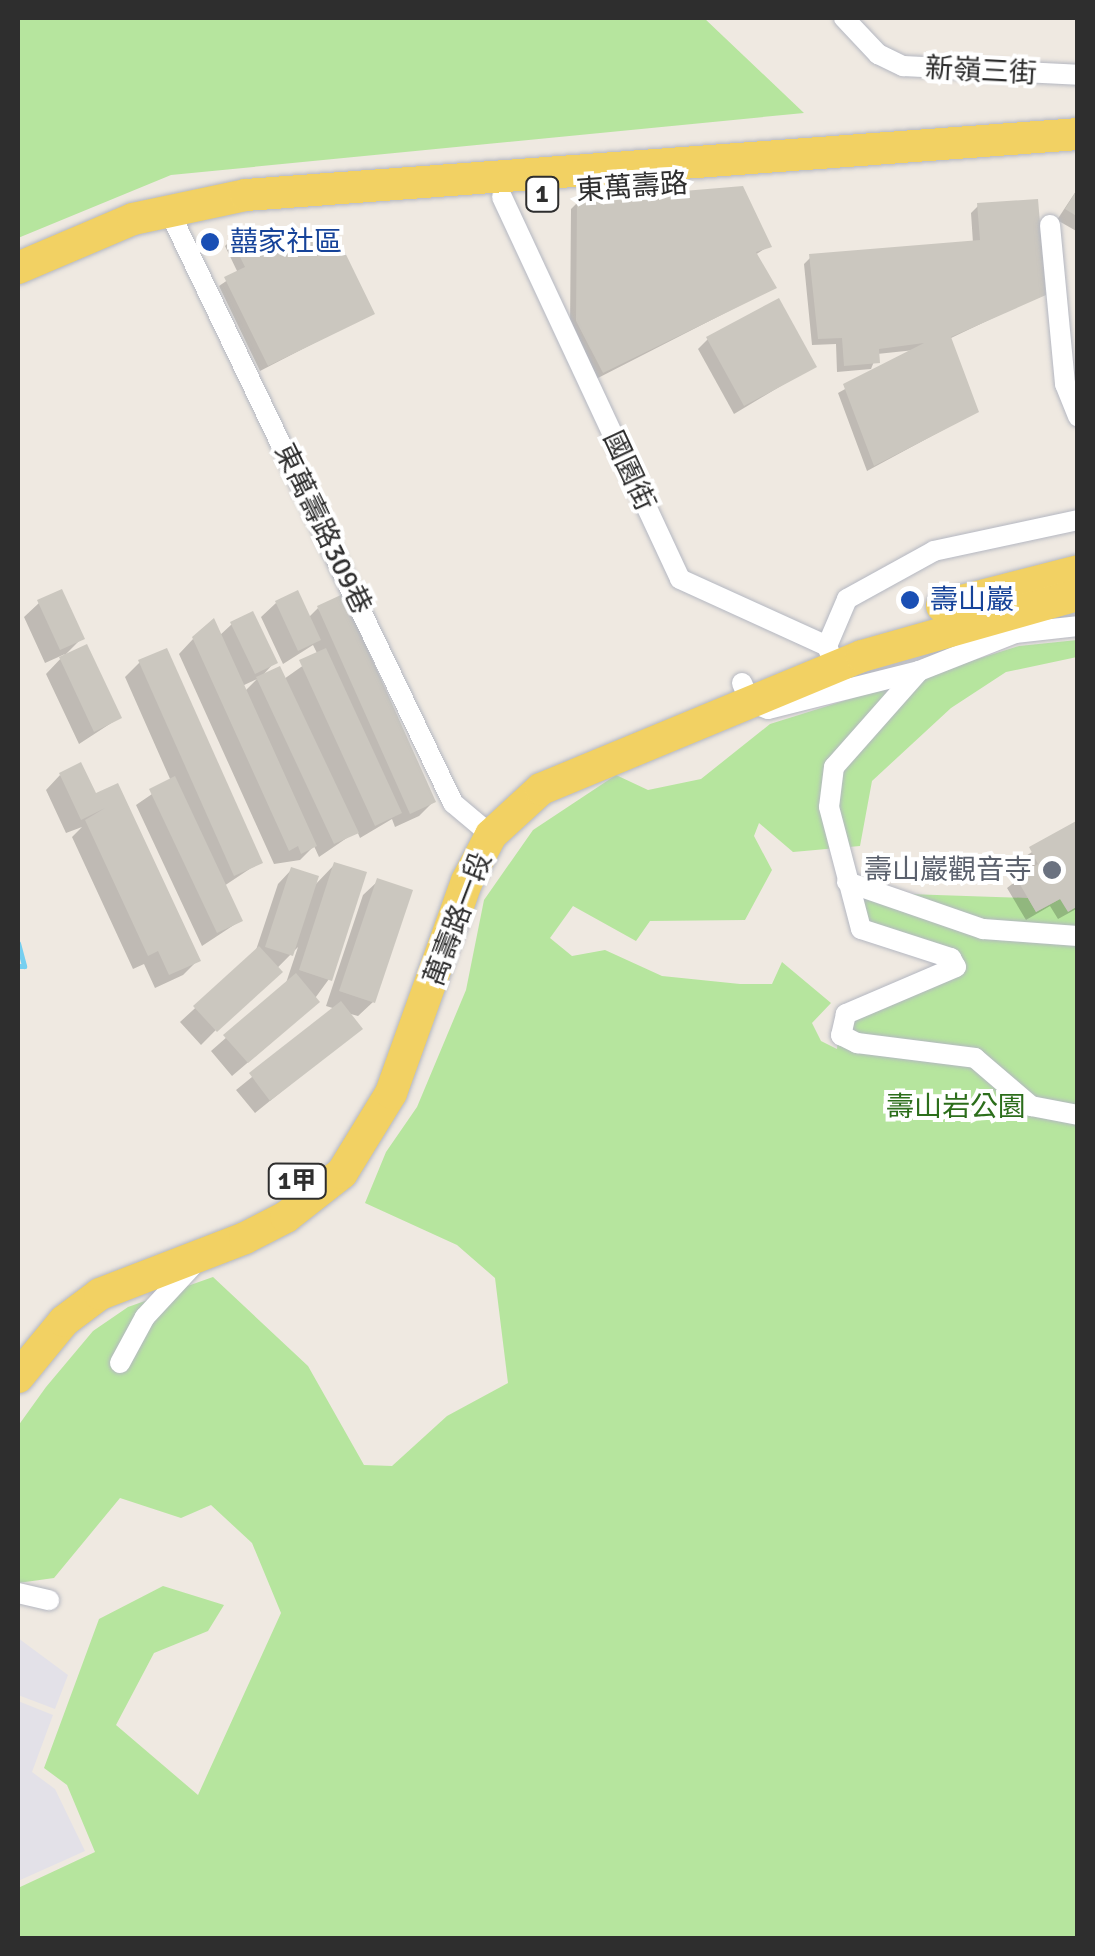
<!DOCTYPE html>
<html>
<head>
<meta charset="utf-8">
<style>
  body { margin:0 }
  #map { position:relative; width:1095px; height:1956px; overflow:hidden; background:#efe9e1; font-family:Signika,"Noto Sans TC",sans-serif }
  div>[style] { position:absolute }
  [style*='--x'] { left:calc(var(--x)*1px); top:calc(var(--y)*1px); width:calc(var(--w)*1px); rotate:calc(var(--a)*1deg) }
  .industrial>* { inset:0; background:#e3e1e8 }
  .green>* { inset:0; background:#b6e59e }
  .shadow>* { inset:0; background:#0003 }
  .stream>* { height:5px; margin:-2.5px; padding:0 2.5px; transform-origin:2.5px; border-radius:2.5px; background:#75cff0 }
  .building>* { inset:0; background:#cbc7bf }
  .roads { filter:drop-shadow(0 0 2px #b4b7c1) drop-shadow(0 0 2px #b4b7c1) }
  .street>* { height:20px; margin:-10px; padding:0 10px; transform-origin:10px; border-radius:10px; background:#fff }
  .primary>* { height:32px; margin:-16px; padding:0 16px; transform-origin:16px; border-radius:16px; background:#f2d163 }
  .dots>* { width:28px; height:28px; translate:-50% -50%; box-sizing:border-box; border:5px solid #fff; border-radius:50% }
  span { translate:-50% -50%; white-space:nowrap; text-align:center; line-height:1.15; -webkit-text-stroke:8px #fff; paint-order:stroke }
  .shield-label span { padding:2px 8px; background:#fff; border:2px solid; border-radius:8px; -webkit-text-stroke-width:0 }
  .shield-label { font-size:25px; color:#2e2e2e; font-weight:700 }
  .street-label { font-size:28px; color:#2e2e2e }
  .transit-label { font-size:28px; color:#164399 }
  .left { translate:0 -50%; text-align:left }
  .worship-label { font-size:28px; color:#5b616d }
  .right { translate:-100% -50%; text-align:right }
  .park-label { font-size:28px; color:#2c6e1b }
  .frame { position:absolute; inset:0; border:20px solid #2e2e2e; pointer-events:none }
</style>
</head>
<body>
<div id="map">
  <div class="industrial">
    <i style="clip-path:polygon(18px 1638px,68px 1675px,55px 1709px,18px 1695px)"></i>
    <i style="clip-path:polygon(18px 1701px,53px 1715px,32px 1772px,55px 1789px,85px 1851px,18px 1881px)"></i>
  </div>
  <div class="green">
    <i style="clip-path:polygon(18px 18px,704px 18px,804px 113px,171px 175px,18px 238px)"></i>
    <i style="clip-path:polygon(1077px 640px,1077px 657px,1006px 672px,951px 708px,872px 781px,860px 846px,793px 852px,759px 823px,754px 836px,772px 870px,745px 920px,650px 921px,636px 941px,573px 906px,550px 938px,572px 956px,605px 950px,662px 976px,740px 984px,772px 984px,782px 962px,831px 1003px,812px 1023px,821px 1041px,837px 1049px,839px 1028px,956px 968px,872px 937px,848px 892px,1028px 898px,1036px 912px,1060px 899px,1077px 906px,1077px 1938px,18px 1938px,18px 1888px,95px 1852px,67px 1785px,44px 1768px,99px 1619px,163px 1586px,224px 1605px,208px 1631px,154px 1653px,116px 1725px,198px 1795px,281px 1613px,252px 1543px,211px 1505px,181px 1518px,120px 1498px,54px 1578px,18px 1583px,18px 1426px,46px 1387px,93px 1331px,128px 1307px,213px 1277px,308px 1366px,364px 1465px,392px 1466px,447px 1416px,508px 1383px,495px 1278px,457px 1245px,365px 1203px,386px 1152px,417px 1107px,466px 990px,484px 900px,533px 830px,616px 775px,648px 790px,701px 779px,770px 724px,1019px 646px)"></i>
  </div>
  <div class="shadow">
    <i style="clip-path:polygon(1078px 188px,1078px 232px,1057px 220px)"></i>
    <i style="clip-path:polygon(578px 202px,769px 246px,755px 255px,774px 288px,596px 379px,570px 329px,571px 209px)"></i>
    <i style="clip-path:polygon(978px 206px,1043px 294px,949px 339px,976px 412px,867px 471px,838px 393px,915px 350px,877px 354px,871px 369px,837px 372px,836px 344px,812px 345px,804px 264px,811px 257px,973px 243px,971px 213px)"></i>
    <i style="clip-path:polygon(334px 234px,372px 313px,260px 371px,219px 286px,238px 273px,225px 246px,231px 240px)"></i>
    <i style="clip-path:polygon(708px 339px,814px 366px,734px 414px,698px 349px)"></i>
    <i style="clip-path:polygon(39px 603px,82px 638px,63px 657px,119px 718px,79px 744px,46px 674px,65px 654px,45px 663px,24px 617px)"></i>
    <i style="clip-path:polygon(evenodd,276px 603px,308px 618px,318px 608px,434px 801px,419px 816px,395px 827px,392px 819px,360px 838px,357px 831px,319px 857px,314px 846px,300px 860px,274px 864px,179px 654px,193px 639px,219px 636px,232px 624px,275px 662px,261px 677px,284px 679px,318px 655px,313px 645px,283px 664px,261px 617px,276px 603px,257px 679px,244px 692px,242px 686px,257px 679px)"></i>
    <i style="clip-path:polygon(140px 662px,260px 862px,224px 886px,240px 921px,202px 946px,136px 805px,171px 781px,125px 677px)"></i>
    <i style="clip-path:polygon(60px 775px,95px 796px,117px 786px,198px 960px,183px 975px,155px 988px,144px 964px,133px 969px,72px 837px,82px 827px,66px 833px,46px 790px)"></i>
    <i style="clip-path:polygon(1078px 823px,1078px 908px,1058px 919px,1050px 906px,1026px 920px,1007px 888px,1028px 872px,1021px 859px)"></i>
    <i style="clip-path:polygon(335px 864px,329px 979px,302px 1016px,232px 1076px,211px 1051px,285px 986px,298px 947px,201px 1045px,180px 1022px,255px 953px,278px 884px,292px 869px,314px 886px)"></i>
    <i style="clip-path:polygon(378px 881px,373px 1002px,358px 1016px,347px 1013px,360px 1028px,255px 1113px,236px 1090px,336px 1009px,326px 1006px,363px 895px)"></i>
  </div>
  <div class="stream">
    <i style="--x:18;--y:943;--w:24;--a:75"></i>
    <i style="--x:24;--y:966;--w:6;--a:180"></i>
  </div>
  <div class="building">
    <i style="clip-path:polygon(743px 186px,772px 247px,756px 252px,777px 288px,603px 373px,576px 321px,577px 200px)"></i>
    <i style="clip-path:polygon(1078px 188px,1078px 217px,1065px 209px)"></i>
    <i style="clip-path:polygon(1038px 199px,1046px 295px,951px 337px,979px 412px,874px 466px,843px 384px,924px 343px,879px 349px,880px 363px,844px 366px,842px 338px,818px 339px,809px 254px,980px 240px,977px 203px)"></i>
    <i style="clip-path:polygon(335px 232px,375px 314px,268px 366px,224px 277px,245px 267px,230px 237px)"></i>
    <i style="clip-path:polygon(779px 298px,817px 367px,744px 406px,706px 337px)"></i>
    <i style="clip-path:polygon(62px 589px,85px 639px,60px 650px,37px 600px)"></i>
    <i style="clip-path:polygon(298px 590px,321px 640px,298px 651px,275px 601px)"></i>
    <i style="clip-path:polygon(343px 594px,436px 802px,410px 814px,317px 606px)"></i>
    <i style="clip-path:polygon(253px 611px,278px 663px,255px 674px,230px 622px)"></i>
    <i style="clip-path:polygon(214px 618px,317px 846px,301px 854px,298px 846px,289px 851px,192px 637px)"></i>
    <i style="clip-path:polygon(87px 644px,122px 718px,94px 732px,59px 657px)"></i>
    <i style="clip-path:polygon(167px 648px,263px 863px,234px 876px,138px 660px)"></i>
    <i style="clip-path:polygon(326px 648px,402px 813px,375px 826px,299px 660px)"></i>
    <i style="clip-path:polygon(280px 666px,359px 833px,334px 844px,256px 677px)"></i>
    <i style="clip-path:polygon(81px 762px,96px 793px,118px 783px,201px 961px,169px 975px,158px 951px,148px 956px,85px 820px,105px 808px,81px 820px,59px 773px)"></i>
    <i style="clip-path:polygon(175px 776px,243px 921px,217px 933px,149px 789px)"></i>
    <i style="clip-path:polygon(1078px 820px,1078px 906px,1068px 912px,1060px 899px,1036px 912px,1015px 876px,1038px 864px,1029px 847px)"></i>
    <i style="clip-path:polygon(334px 862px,367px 872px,332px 981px,299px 970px)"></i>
    <i style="clip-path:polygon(291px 867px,319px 876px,293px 956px,265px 947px)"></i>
    <i style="clip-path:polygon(377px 878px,413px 890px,375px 1003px,339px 991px)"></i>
    <i style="clip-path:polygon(259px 946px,283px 972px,217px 1032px,193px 1006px)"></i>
    <i style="clip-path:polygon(296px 973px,320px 1002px,248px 1063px,223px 1035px)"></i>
    <i style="clip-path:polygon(341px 1001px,363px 1029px,270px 1101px,249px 1073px)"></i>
  </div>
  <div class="roads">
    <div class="street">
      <i style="--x:844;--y:18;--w:50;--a:46.6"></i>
      <i style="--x:878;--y:54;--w:28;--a:26"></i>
      <i style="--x:903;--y:66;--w:175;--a:2.9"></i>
      <i style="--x:502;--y:197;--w:421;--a:65"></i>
      <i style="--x:680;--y:579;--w:162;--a:24.5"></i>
      <i style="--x:827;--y:646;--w:22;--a:68"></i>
      <i style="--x:169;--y:211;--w:657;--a:64.37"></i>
      <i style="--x:453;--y:803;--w:50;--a:40.1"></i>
      <i style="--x:1050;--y:225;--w:160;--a:84.6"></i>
      <i style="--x:1065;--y:384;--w:35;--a:68"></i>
      <i style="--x:827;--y:646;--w:51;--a:-66.9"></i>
      <i style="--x:847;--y:599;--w:99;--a:-28.9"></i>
      <i style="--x:934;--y:551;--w:147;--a:-12.1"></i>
      <i style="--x:919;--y:671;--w:128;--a:131.5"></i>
      <i style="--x:834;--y:767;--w:40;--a:97.1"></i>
      <i style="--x:829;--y:807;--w:126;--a:75.3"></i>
      <i style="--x:861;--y:929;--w:95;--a:17.9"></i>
      <i style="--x:951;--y:958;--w:10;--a:61"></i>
      <i style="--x:956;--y:967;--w:120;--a:156.9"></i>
      <i style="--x:846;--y:1014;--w:22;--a:103"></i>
      <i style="--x:841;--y:1035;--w:18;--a:27"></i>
      <i style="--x:857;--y:1043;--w:119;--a:7.2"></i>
      <i style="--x:975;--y:1058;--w:74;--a:40.6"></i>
      <i style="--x:1031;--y:1106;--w:48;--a:10.8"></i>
      <i style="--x:742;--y:683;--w:21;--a:67"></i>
      <i style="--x:750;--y:702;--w:19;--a:21"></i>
      <i style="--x:768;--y:709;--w:156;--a:-14.1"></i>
      <i style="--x:919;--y:671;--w:103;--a:-21.6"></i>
      <i style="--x:1015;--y:633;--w:63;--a:-6.3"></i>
      <i style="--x:847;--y:882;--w:144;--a:19.1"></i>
      <i style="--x:983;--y:929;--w:95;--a:4.2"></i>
      <i style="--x:120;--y:1363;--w:52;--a:-61.5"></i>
      <i style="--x:145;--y:1317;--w:75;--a:-47.2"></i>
      <i style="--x:18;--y:1593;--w:32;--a:13"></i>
    </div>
    <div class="primary">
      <i style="--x:18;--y:268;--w:125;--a:-23.1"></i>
      <i style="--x:133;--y:219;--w:116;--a:-12"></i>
      <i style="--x:246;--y:195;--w:834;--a:-4.19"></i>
      <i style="--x:942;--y:606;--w:140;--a:-14.4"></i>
      <i style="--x:18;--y:1377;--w:72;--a:-50.6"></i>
      <i style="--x:64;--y:1321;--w:45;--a:-36.9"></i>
      <i style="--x:100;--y:1294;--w:155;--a:-21.1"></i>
      <i style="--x:245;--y:1238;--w:46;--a:-27.1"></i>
      <i style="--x:286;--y:1217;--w:71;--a:-38.2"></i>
      <i style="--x:342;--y:1173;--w:94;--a:-58.5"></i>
      <i style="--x:391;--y:1093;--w:225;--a:-70.3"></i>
      <i style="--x:467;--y:881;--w:52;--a:-62.4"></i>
      <i style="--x:491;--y:835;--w:68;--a:-42.6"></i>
      <i style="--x:541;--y:789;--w:347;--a:-22.5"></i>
      <i style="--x:862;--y:656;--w:224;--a:-15.8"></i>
    </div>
  </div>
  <div class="dots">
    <i style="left:210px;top:242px;background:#1a4fb4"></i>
    <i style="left:910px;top:600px;background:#1a4fb4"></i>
    <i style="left:1052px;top:870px;background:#6b7280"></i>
  </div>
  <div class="shield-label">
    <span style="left:542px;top:194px">1</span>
    <span style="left:297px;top:1181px">1甲</span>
  </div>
  <div class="street-label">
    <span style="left:981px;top:71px;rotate:3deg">新嶺三街</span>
    <span style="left:632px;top:187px;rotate:-4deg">東萬壽路</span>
    <span style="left:629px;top:471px;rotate:65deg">國園街</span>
    <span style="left:323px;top:529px;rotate:64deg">東萬壽路309巷</span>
    <span style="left:458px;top:919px;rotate:-69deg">萬壽路一段</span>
  </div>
  <div class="transit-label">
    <span class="left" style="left:230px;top:242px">囍家社區</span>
    <span class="left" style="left:930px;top:600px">壽山巖</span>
  </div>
  <div class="worship-label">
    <span class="right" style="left:1032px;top:870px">壽山巖觀音寺</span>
  </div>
  <div class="park-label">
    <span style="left:956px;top:1107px">壽山岩公園</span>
  </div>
  <div class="frame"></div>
</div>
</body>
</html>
